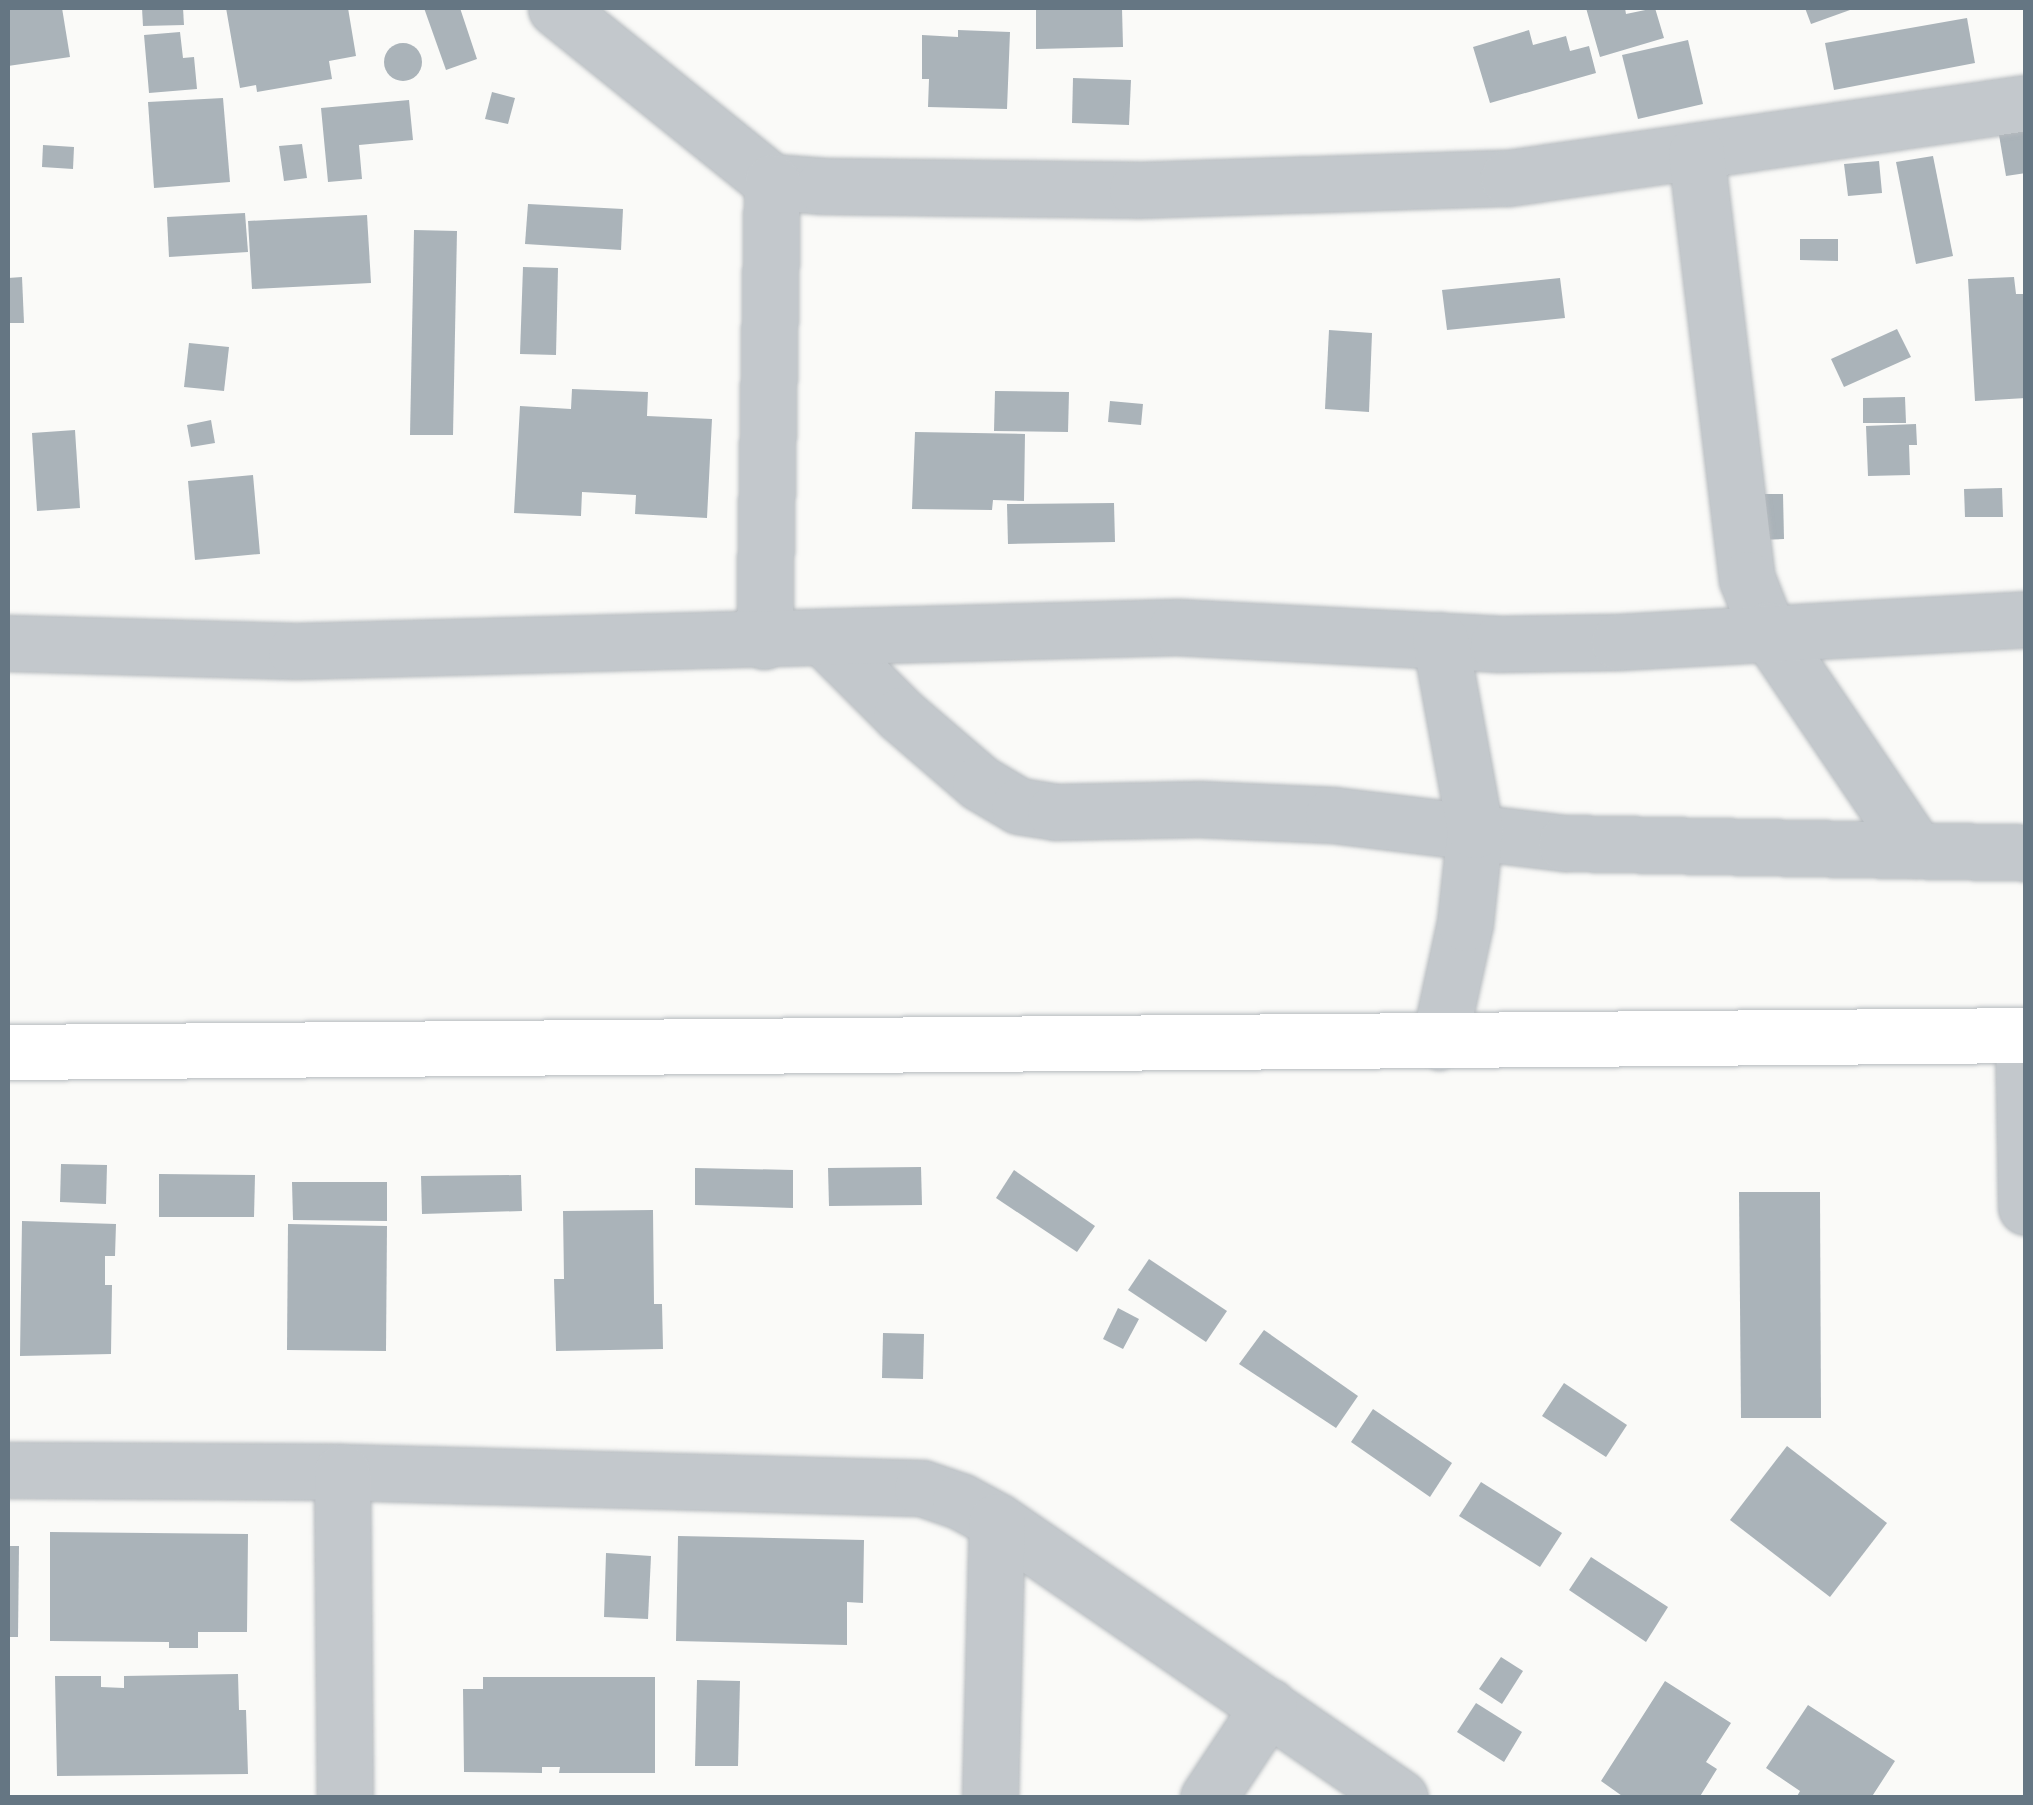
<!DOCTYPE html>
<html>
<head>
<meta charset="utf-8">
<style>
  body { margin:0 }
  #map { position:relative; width:2033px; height:1805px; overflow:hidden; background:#fafaf8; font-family:"PT Sans",sans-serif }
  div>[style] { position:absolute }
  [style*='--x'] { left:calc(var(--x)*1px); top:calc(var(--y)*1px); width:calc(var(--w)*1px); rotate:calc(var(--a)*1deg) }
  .building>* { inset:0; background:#aab3b9 }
  .round { border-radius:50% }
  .roads { filter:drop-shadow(0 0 2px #b5babe) drop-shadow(0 0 2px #b5babe) }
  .minor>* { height:55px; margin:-27.5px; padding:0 27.5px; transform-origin:27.5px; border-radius:27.5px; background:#c3c8cc }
  .major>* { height:55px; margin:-27.5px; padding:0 27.5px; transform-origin:27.5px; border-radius:27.5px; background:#fff }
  span { translate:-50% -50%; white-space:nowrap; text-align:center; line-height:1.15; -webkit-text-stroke:10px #fff; paint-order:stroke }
  .frame { position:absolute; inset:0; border:10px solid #657683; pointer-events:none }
</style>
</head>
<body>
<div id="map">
  <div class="building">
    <i style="clip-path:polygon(8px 8px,62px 8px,70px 57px,8px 66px)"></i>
    <i style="clip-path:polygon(142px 8px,183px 8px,184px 25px,143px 26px)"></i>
    <i style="clip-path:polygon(226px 8px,348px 8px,356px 56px,329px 61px,332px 79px,257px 92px,256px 85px,240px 88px)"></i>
    <i style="clip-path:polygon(424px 8px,460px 8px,477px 59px,446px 70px)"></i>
    <i style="clip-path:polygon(1036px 8px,1122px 8px,1123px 47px,1036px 49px)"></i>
    <i style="clip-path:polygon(1586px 8px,1625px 8px,1626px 14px,1655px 8px,1664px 38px,1600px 57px)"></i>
    <i style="clip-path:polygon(1805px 8px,1849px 8px,1850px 10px,1811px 24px)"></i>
    <i style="clip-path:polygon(1967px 18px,1975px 63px,1834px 90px,1825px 43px)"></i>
    <i style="clip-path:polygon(958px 30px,1010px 32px,1007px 109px,928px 107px,929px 79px,922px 79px,922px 35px,958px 37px)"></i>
    <i style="clip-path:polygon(1529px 30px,1533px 45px,1566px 36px,1570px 51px,1589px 46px,1596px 73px,1490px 103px,1473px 47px)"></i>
    <i style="clip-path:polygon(180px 32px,183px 58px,194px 57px,197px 89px,149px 93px,144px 35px)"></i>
    <i style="clip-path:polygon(1688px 40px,1703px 104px,1638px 119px,1622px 55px)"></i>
    <i class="round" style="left:384px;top:43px;width:38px;height:38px"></i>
    <i style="clip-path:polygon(1073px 78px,1131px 80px,1129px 125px,1072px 123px)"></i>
    <i style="clip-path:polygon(492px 92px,515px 98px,508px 124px,485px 119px)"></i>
    <i style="clip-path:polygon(223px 98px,230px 182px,154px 188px,148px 102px)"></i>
    <i style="clip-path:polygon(409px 100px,413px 140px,359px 145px,362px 179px,328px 182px,321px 108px)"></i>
    <i style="clip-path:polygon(2026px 130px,2026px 173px,2006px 176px,1999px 135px)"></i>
    <i style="clip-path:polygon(302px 144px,307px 178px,284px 181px,279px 146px)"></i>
    <i style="clip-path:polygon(43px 145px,74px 147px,73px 169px,42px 167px)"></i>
    <i style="clip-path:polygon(1933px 156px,1953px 256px,1916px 264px,1896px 162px)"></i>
    <i style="clip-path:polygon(1879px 161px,1882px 193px,1848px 196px,1844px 164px)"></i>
    <i style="clip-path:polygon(528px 204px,623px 209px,621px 250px,525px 244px)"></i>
    <i style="clip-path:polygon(245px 213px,248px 252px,169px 257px,167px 217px)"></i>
    <i style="clip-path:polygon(367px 215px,371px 283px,252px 289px,248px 221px)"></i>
    <i style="clip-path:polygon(414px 230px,457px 231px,453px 435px,410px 435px)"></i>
    <i style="clip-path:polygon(1800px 239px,1838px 239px,1838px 261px,1800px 260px)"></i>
    <i style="clip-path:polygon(523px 267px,558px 268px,556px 355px,520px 354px)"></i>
    <i style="clip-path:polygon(22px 277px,24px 323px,8px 323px,8px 278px)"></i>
    <i style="clip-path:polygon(2014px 277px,2016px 294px,2026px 294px,2026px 398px,1975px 401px,1968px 279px)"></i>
    <i style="clip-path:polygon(1560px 278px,1565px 318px,1447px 330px,1442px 290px)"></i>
    <i style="clip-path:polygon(1897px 329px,1911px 357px,1844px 387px,1831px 359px)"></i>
    <i style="clip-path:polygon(1329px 330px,1372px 333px,1369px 412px,1325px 409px)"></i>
    <i style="clip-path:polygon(189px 343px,229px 347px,224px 391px,184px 387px)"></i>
    <i style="clip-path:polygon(572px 389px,648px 392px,647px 416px,712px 419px,707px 518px,635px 514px,636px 495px,582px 492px,581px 516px,514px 513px,520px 406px,571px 409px)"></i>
    <i style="clip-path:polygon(995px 391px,1069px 392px,1068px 432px,994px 431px)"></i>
    <i style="clip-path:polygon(1905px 397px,1906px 423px,1863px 423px,1863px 398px)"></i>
    <i style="clip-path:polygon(1110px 401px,1143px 404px,1141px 425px,1108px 422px)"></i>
    <i style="clip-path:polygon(211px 420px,215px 443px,191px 447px,187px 425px)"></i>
    <i style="clip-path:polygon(1916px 424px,1917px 445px,1909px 445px,1910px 475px,1868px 476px,1866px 426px)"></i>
    <i style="clip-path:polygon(75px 430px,80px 508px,37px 511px,32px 433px)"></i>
    <i style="clip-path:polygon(915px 432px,1025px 434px,1024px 501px,993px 500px,992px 510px,912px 509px)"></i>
    <i style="clip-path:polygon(253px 475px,260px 554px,195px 560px,188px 481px)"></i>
    <i style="clip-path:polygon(2002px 488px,2003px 517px,1965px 517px,1964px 489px)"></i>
    <i style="clip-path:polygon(1754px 494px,1783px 494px,1784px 539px,1757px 540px)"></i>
    <i style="clip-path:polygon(1114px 503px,1115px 542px,1008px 544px,1007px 504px)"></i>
    <i style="clip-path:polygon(61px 1164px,107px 1165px,106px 1204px,60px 1202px)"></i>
    <i style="clip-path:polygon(921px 1167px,922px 1205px,829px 1206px,828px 1168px)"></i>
    <i style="clip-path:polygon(695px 1168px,793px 1170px,793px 1208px,695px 1205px)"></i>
    <i style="clip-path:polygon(1014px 1170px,1095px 1226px,1077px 1252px,996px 1198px)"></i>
    <i style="clip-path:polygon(159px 1174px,255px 1175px,254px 1217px,159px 1217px)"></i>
    <i style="clip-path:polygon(521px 1175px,522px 1211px,422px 1214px,421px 1176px)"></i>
    <i style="clip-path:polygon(292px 1182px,387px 1182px,387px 1221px,293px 1220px)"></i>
    <i style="clip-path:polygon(1739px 1192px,1820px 1192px,1821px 1418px,1741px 1418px)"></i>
    <i style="clip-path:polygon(653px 1210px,654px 1304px,662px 1304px,663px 1349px,556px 1351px,554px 1279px,564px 1279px,563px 1211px)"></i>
    <i style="clip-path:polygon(22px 1221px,116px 1224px,115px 1256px,105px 1256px,105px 1285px,112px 1285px,111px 1354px,20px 1356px)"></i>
    <i style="clip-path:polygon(288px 1224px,387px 1226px,386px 1351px,287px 1350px)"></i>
    <i style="clip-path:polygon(1149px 1259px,1227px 1311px,1206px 1342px,1128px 1290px)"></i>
    <i style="clip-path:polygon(1118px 1308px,1139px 1319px,1123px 1349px,1103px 1339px)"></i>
    <i style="clip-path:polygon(1264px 1330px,1358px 1396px,1336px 1428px,1239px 1364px)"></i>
    <i style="clip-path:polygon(883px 1333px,924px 1334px,923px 1379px,882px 1378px)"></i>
    <i style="clip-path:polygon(1564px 1383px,1627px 1425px,1606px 1457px,1542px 1416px)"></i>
    <i style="clip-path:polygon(1373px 1409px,1452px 1463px,1430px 1497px,1351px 1442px)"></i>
    <i style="clip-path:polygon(1787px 1446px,1887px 1523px,1830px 1597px,1730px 1520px)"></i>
    <i style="clip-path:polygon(1481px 1482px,1562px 1533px,1540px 1567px,1459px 1516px)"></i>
    <i style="clip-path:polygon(50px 1532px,248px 1534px,247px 1632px,198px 1632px,198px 1648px,169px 1648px,169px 1642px,50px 1641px)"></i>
    <i style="clip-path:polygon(678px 1536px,864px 1540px,863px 1603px,847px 1602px,847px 1645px,676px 1641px)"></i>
    <i style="clip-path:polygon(8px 1546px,19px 1546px,18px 1637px,8px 1637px)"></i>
    <i style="clip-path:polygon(606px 1553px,651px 1556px,648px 1619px,604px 1617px)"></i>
    <i style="clip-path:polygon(1591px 1557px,1668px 1607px,1646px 1642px,1569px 1590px)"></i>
    <i style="clip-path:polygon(1501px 1657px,1523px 1671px,1502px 1704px,1479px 1689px)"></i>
    <i style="clip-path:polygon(238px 1674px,239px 1710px,246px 1710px,248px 1774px,57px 1776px,55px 1676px,101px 1676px,101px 1687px,124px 1688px,124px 1676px)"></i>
    <i style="clip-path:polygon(483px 1677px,655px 1677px,655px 1773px,559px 1773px,560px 1767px,542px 1767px,542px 1773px,464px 1772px,463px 1689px,483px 1689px)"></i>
    <i style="clip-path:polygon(697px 1680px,740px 1681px,738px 1766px,695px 1766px)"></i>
    <i style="clip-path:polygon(1665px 1681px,1731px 1723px,1706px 1762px,1717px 1769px,1699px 1798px,1625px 1798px,1601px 1781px)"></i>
    <i style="clip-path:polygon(1476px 1703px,1522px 1732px,1504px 1762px,1457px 1732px)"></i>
    <i style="clip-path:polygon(1808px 1705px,1895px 1761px,1871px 1798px,1796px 1798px,1800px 1791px,1766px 1768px)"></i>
  </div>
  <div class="roads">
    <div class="minor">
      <i style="--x:556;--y:8;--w:277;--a:38.9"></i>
      <i style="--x:772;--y:182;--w:52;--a:4.4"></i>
      <i style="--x:824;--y:186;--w:313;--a:0.7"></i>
      <i style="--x:1137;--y:190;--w:371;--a:-1.9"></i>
      <i style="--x:1508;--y:178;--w:523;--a:-8.24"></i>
      <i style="--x:1696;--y:153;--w:429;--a:83.2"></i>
      <i style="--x:1747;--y:579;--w:55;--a:68.6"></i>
      <i style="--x:1767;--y:630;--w:266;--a:55.9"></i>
      <i style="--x:825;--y:639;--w:107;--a:45"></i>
      <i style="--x:901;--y:715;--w:104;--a:40.7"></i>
      <i style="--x:980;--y:783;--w:45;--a:30.5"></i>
      <i style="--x:1019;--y:806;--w:36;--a:9"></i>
      <i style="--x:1055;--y:812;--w:144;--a:-1.2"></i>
      <i style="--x:1199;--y:809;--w:134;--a:2.6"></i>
      <i style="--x:1333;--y:815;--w:235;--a:6.9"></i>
      <i style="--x:1566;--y:843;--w:460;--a:1.2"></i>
      <i style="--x:764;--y:641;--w:459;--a:-89"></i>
      <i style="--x:8;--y:643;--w:288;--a:1.6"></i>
      <i style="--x:296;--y:651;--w:881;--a:-1.56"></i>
      <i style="--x:1177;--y:627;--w:321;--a:3"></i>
      <i style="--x:1498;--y:644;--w:121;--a:-0.9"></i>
      <i style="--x:1619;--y:642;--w:408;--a:-3.2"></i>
      <i style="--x:2023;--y:1035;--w:172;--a:89"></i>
      <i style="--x:1439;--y:1042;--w:122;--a:-77.7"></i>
      <i style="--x:1465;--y:923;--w:94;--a:-83.9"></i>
      <i style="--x:1475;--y:830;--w:193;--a:-100.4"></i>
      <i style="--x:8;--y:1470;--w:334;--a:0.3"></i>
      <i style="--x:342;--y:1472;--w:580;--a:1.58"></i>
      <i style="--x:922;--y:1488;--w:40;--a:18.9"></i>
      <i style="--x:960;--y:1501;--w:42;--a:28.4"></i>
      <i style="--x:997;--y:1521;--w:489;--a:34.5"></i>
      <i style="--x:342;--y:1472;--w:326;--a:89.5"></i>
      <i style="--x:990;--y:1798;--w:277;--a:-88.6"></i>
      <i style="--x:1208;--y:1798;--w:110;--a:-56.5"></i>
    </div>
    <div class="major">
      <i style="--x:8;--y:1052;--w:2018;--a:-0.48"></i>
    </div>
  </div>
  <div class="frame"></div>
</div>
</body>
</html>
